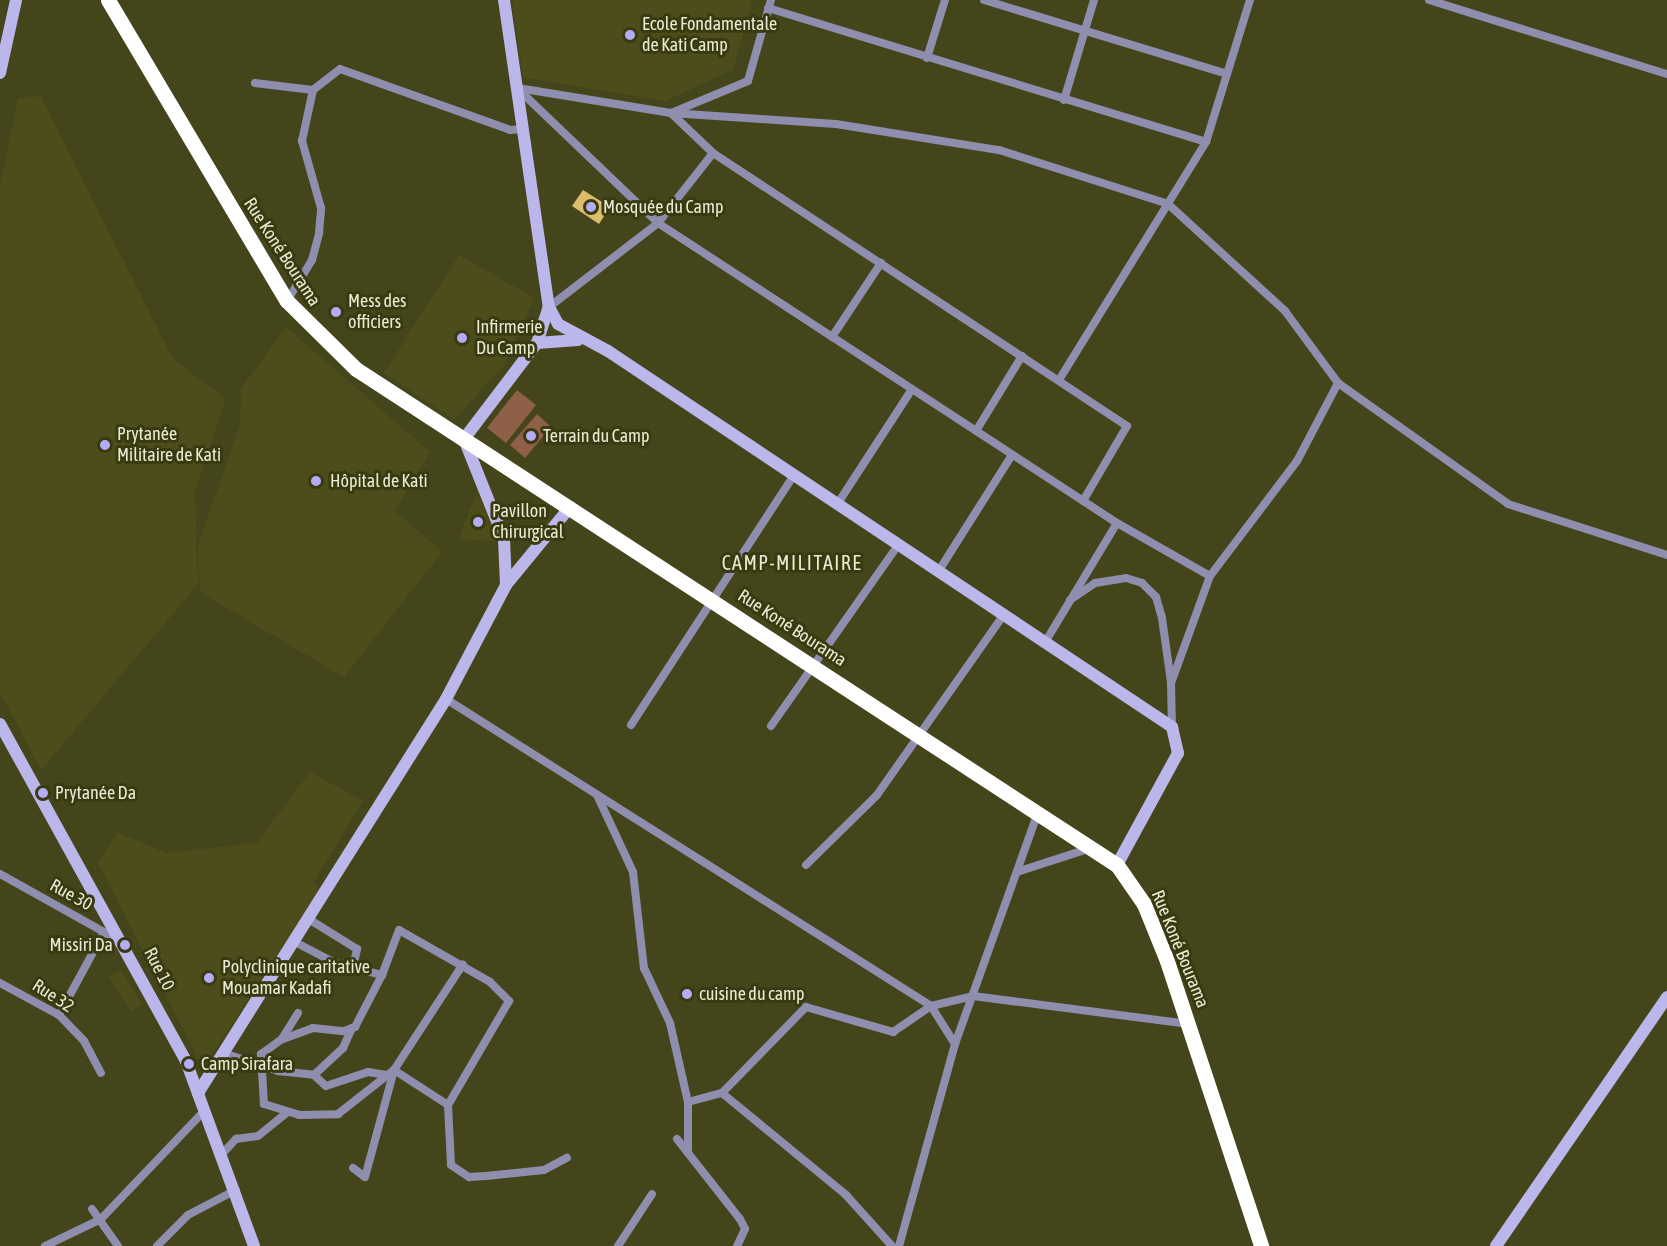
<!DOCTYPE html>
<html>
<head>
<meta charset="utf-8">
<style>
  body { margin:0 }
  #map { position:relative; width:1667px; height:1246px; overflow:hidden; background:#45451c; font-family:"Asap Condensed",sans-serif }
  div>[style] { position:absolute }
  [style*='--x'] { left:calc(var(--x)*1px); top:calc(var(--y)*1px); width:calc(var(--w)*1px); rotate:calc(var(--a)*1deg) }
  .built>* { inset:0; background:#4d4d1b }
  .green>* { inset:0; background:#8d6047 }
  .building>* { inset:0; background:#dbbd6c }
  .street>* { height:8px; margin:-4px; padding:0 4px; transform-origin:4px; border-radius:4px; background:#908eae }
  .secondary>* { height:12px; margin:-6px; padding:0 6px; transform-origin:6px; border-radius:6px; background:#bcb7ea }
  .highway>* { height:15px; margin:-7.5px; padding:0 7.5px; transform-origin:7.5px; border-radius:7.5px; background:#fff }
  .dots>* { width:16px; height:16px; translate:-50% -50%; box-sizing:border-box; border:3px solid #3a3a11; border-radius:50% }
  span { translate:-50% -50%; white-space:nowrap; text-align:center; line-height:1.15; -webkit-text-stroke:6px #3a3a11; paint-order:stroke }
  .poi-label { font-size:18px; color:#e9ead3 }
  .left { translate:0 -50%; text-align:left }
  .right { translate:-100% -50%; text-align:right }
  .street-label { font-size:18px; color:#e9ead3 }
  .neighbourhood-label { font-size:20px; color:#e9ead3; letter-spacing:1.5px }
</style>
</head>
<body>
<div id="map">
  <div class="built">
    <i style="clip-path:polygon(512px 0,752px 0,733px 70px,665px 101px,523px 77px)"></i>
    <i style="clip-path:polygon(41px 96px,173px 359px,226px 399px,195px 491px,198px 584px,41px 770px,0 692px,0 187px,18px 99px)"></i>
    <i style="clip-path:polygon(459px 255px,534px 298px,504px 365px,454px 420px,384px 373px)"></i>
    <i style="clip-path:polygon(286px 327px,430px 452px,395px 511px,442px 552px,344px 677px,200px 592px,198px 545px,240px 426px,241px 389px)"></i>
    <i style="clip-path:polygon(477px 493px,493px 530px,493px 541px,458px 539px)"></i>
    <i style="clip-path:polygon(310px 772px,363px 801px,313px 883px,320px 889px,203px 1068px,98px 863px,118px 833px,166px 853px,257px 843px)"></i>
    <i style="clip-path:polygon(121px 970px,142px 1004px,131px 1011px,109px 977px)"></i>
  </div>
  <div class="green">
    <i style="clip-path:polygon(517px 390px,536px 405px,506px 443px,487px 428px)"></i>
    <i style="clip-path:polygon(537px 414px,551px 427px,525px 458px,510px 445px)"></i>
  </div>
  <div class="building">
    <i style="clip-path:polygon(583px 190px,610px 207px,599px 224px,572px 206px)"></i>
  </div>
  <div class="street">
    <i style="--x:771;--y:0;--w:84;--a:105.9"></i>
    <i style="--x:748;--y:81;--w:83;--a:157.4"></i>
    <i style="--x:671;--y:113;--w:58;--a:43.6"></i>
    <i style="--x:713;--y:153;--w:496;--a:33.4"></i>
    <i style="--x:1127;--y:426;--w:87;--a:120.4"></i>
    <i style="--x:984;--y:0;--w:254;--a:16.9"></i>
    <i style="--x:1429;--y:0;--w:249;--a:17.3"></i>
    <i style="--x:768;--y:8;--w:458;--a:17"></i>
    <i style="--x:927;--y:58;--w:61;--a:-72.8"></i>
    <i style="--x:255;--y:83;--w:58;--a:6.9"></i>
    <i style="--x:518;--y:88;--w:155;--a:9.3"></i>
    <i style="--x:671;--y:113;--w:165;--a:3.8"></i>
    <i style="--x:836;--y:124;--w:165;--a:9.1"></i>
    <i style="--x:999;--y:150;--w:177;--a:17.7"></i>
    <i style="--x:1168;--y:204;--w:159;--a:42.4"></i>
    <i style="--x:1285;--y:311;--w:89;--a:53.6"></i>
    <i style="--x:1338;--y:383;--w:88;--a:117.7"></i>
    <i style="--x:1297;--y:461;--w:144;--a:127.1"></i>
    <i style="--x:1210;--y:576;--w:114;--a:110"></i>
    <i style="--x:1171;--y:683;--w:44;--a:88.7"></i>
    <i style="--x:518;--y:89;--w:194;--a:43.7"></i>
    <i style="--x:658;--y:223;--w:548;--a:33.17"></i>
    <i style="--x:1117;--y:523;--w:107;--a:29.7"></i>
    <i style="--x:1064;--y:100;--w:104;--a:-73.3"></i>
    <i style="--x:287;--y:301;--w:48;--a:-58.6"></i>
    <i style="--x:312;--y:260;--w:28;--a:-75"></i>
    <i style="--x:319;--y:233;--w:25;--a:-85"></i>
    <i style="--x:321;--y:208;--w:70;--a:-105.8"></i>
    <i style="--x:302;--y:141;--w:52;--a:-77.8"></i>
    <i style="--x:313;--y:90;--w:34;--a:-38"></i>
    <i style="--x:340;--y:69;--w:181;--a:19.7"></i>
    <i style="--x:510;--y:130;--w:14;--a:-4"></i>
    <i style="--x:549;--y:307;--w:138;--a:-37.6"></i>
    <i style="--x:658;--y:223;--w:89;--a:-51.8"></i>
    <i style="--x:832;--y:337;--w:89;--a:-56.5"></i>
    <i style="--x:1059;--y:380;--w:280;--a:-58.3"></i>
    <i style="--x:1206;--y:142;--w:149;--a:-72.8"></i>
    <i style="--x:1338;--y:383;--w:209;--a:35.4"></i>
    <i style="--x:1508;--y:504;--w:167;--a:17.8"></i>
    <i style="--x:976;--y:431;--w:88;--a:-58.5"></i>
    <i style="--x:840;--y:500;--w:132;--a:-57"></i>
    <i style="--x:938;--y:572;--w:138;--a:-57.7"></i>
    <i style="--x:1070;--y:600;--w:30;--a:-34"></i>
    <i style="--x:1095;--y:583;--w:31;--a:-9"></i>
    <i style="--x:1126;--y:578;--w:17;--a:17"></i>
    <i style="--x:1142;--y:583;--w:20;--a:45"></i>
    <i style="--x:1156;--y:597;--w:22;--a:74"></i>
    <i style="--x:1162;--y:618;--w:65;--a:82"></i>
    <i style="--x:1044;--y:644;--w:141;--a:-58.9"></i>
    <i style="--x:446;--y:699;--w:574;--a:32.33"></i>
    <i style="--x:931;--y:1006;--w:43;--a:-13.4"></i>
    <i style="--x:973;--y:996;--w:218;--a:7.4"></i>
    <i style="--x:631;--y:725;--w:298;--a:-56.9"></i>
    <i style="--x:771;--y:726;--w:223;--a:-54.9"></i>
    <i style="--x:597;--y:795;--w:85;--a:64.9"></i>
    <i style="--x:633;--y:872;--w:97;--a:83.5"></i>
    <i style="--x:644;--y:968;--w:61;--a:64.7"></i>
    <i style="--x:670;--y:1023;--w:81;--a:77.2"></i>
    <i style="--x:688;--y:1102;--w:51;--a:90"></i>
    <i style="--x:806;--y:865;--w:100;--a:-44.6"></i>
    <i style="--x:877;--y:795;--w:219;--a:-54.9"></i>
    <i style="--x:1017;--y:872;--w:78;--a:-18"></i>
    <i style="--x:0;--y:874;--w:137;--a:29.2"></i>
    <i style="--x:307;--y:918;--w:59;--a:31.8"></i>
    <i style="--x:357;--y:949;--w:19;--a:102"></i>
    <i style="--x:293;--y:941;--w:47;--a:27.6"></i>
    <i style="--x:335;--y:963;--w:49;--a:14.3"></i>
    <i style="--x:382;--y:975;--w:48;--a:-69.3"></i>
    <i style="--x:399;--y:930;--w:105;--a:29.7"></i>
    <i style="--x:490;--y:982;--w:27;--a:45"></i>
    <i style="--x:509;--y:1001;--w:121;--a:120.4"></i>
    <i style="--x:448;--y:1105;--w:60;--a:87.1"></i>
    <i style="--x:451;--y:1165;--w:22;--a:34"></i>
    <i style="--x:469;--y:1177;--w:17;--a:-3"></i>
    <i style="--x:486;--y:1176;--w:58;--a:-5.9"></i>
    <i style="--x:544;--y:1170;--w:26;--a:-28"></i>
    <i style="--x:0;--y:983;--w:67;--a:28.5"></i>
    <i style="--x:59;--y:1015;--w:36;--a:46"></i>
    <i style="--x:84;--y:1041;--w:36;--a:62"></i>
    <i style="--x:298;--y:1013;--w:31;--a:122"></i>
    <i style="--x:282;--y:1039;--w:26;--a:144"></i>
    <i style="--x:261;--y:1054;--w:50;--a:86.6"></i>
    <i style="--x:264;--y:1104;--w:37;--a:17"></i>
    <i style="--x:299;--y:1115;--w:39;--a:-1"></i>
    <i style="--x:338;--y:1114;--w:71;--a:-38.2"></i>
    <i style="--x:394;--y:1070;--w:126;--a:-56.9"></i>
    <i style="--x:59;--y:1015;--w:94;--a:-61.5"></i>
    <i style="--x:283;--y:1039;--w:32;--a:-20"></i>
    <i style="--x:313;--y:1028;--w:31;--a:6"></i>
    <i style="--x:344;--y:1031;--w:12;--a:-20"></i>
    <i style="--x:355;--y:1027;--w:59;--a:-62.6"></i>
    <i style="--x:223;--y:1053;--w:58;--a:18.1"></i>
    <i style="--x:278;--y:1071;--w:36;--a:6"></i>
    <i style="--x:314;--y:1075;--w:40;--a:-43"></i>
    <i style="--x:343;--y:1048;--w:22;--a:-66"></i>
    <i style="--x:314;--y:1075;--w:16;--a:43"></i>
    <i style="--x:326;--y:1086;--w:44;--a:-18.4"></i>
    <i style="--x:368;--y:1072;--w:20;--a:9"></i>
    <i style="--x:722;--y:1093;--w:161;--a:39.4"></i>
    <i style="--x:846;--y:1195;--w:69;--a:48"></i>
    <i style="--x:688;--y:1102;--w:35;--a:-15"></i>
    <i style="--x:722;--y:1093;--w:120;--a:-45.7"></i>
    <i style="--x:806;--y:1007;--w:91;--a:16"></i>
    <i style="--x:893;--y:1032;--w:46;--a:-34.4"></i>
    <i style="--x:931;--y:1006;--w:45;--a:57.7"></i>
    <i style="--x:677;--y:1139;--w:102;--a:51.8"></i>
    <i style="--x:740;--y:1219;--w:11;--a:63"></i>
    <i style="--x:745;--y:1229;--w:19;--a:115"></i>
    <i style="--x:222;--y:1154;--w:21;--a:-47"></i>
    <i style="--x:236;--y:1139;--w:22;--a:-8"></i>
    <i style="--x:258;--y:1136;--w:38;--a:-39"></i>
    <i style="--x:353;--y:1168;--w:15;--a:37"></i>
    <i style="--x:365;--y:1177;--w:111;--a:-74.8"></i>
    <i style="--x:394;--y:1070;--w:64;--a:32.9"></i>
    <i style="--x:92;--y:1209;--w:45;--a:54.9"></i>
    <i style="--x:45;--y:1246;--w:62;--a:-25.7"></i>
    <i style="--x:101;--y:1219;--w:151;--a:-46.3"></i>
    <i style="--x:157;--y:1246;--w:44;--a:-45"></i>
    <i style="--x:188;--y:1215;--w:54;--a:-27.5"></i>
    <i style="--x:618;--y:1246;--w:62;--a:-56.8"></i>
    <i style="--x:899;--y:1246;--w:210;--a:-74.5"></i>
    <i style="--x:955;--y:1044;--w:246;--a:-70.3"></i>
  </div>
  <div class="secondary">
    <i style="--x:504;--y:0;--w:310;--a:81.7"></i>
    <i style="--x:549;--y:307;--w:19;--a:62"></i>
    <i style="--x:558;--y:324;--w:57;--a:28.4"></i>
    <i style="--x:608;--y:351;--w:678;--a:33.69"></i>
    <i style="--x:1172;--y:727;--w:27;--a:77"></i>
    <i style="--x:1178;--y:753;--w:128;--a:118.6"></i>
    <i style="--x:0;--y:73;--w:75;--a:-77.6"></i>
    <i style="--x:537;--y:343;--w:41;--a:-4.2"></i>
    <i style="--x:506;--y:585;--w:46;--a:-92.5"></i>
    <i style="--x:504;--y:539;--w:108;--a:-111.8"></i>
    <i style="--x:464;--y:439;--w:121;--a:-52.8"></i>
    <i style="--x:537;--y:343;--w:38;--a:-72"></i>
    <i style="--x:0;--y:724;--w:385;--a:61.1"></i>
    <i style="--x:186;--y:1061;--w:197;--a:69.8"></i>
    <i style="--x:198;--y:1093;--w:466;--a:-57.8"></i>
    <i style="--x:446;--y:699;--w:129;--a:-62.2"></i>
    <i style="--x:506;--y:585;--w:101;--a:-50.6"></i>
    <i style="--x:1496;--y:1246;--w:302;--a:-55.5"></i>
  </div>
  <div class="highway">
    <i style="--x:108;--y:0;--w:350;--a:59.3"></i>
    <i style="--x:287;--y:301;--w:97;--a:44.6"></i>
    <i style="--x:356;--y:369;--w:908;--a:33.1"></i>
    <i style="--x:1117;--y:865;--w:47;--a:55.3"></i>
    <i style="--x:1144;--y:904;--w:61;--a:68"></i>
    <i style="--x:1167;--y:961;--w:300;--a:71.7"></i>
  </div>
  <div class="dots">
    <i style="left:630px;top:35px;background:#b5acf8"></i>
    <i style="left:591px;top:207px;background:#b5acf8"></i>
    <i style="left:336px;top:312px;background:#b5acf8"></i>
    <i style="left:462px;top:338px;background:#b5acf8"></i>
    <i style="left:531px;top:436px;background:#b5acf8"></i>
    <i style="left:105px;top:445px;background:#b5acf8"></i>
    <i style="left:316px;top:481px;background:#b5acf8"></i>
    <i style="left:478px;top:522px;background:#b5acf8"></i>
    <i style="left:43px;top:793px;background:#b5acf8"></i>
    <i style="left:125px;top:945px;background:#b5acf8"></i>
    <i style="left:209px;top:978px;background:#b5acf8"></i>
    <i style="left:687px;top:994px;background:#b5acf8"></i>
    <i style="left:189px;top:1064px;background:#b5acf8"></i>
  </div>
  <div class="poi-label">
    <span class="left" style="left:642px;top:35px">Ecole Fondamentale<br>de Kati Camp</span>
    <span class="left" style="left:603px;top:207px">Mosquée du Camp</span>
    <span class="left" style="left:348px;top:312px">Mess des<br>officiers</span>
    <span class="left" style="left:476px;top:338px">Infirmerie<br>Du Camp</span>
    <span class="left" style="left:117px;top:445px">Prytanée<br>Militaire de Kati</span>
    <span class="left" style="left:543px;top:436px">Terrain du Camp</span>
    <span class="left" style="left:330px;top:481px">Hôpital de Kati</span>
    <span class="left" style="left:492px;top:522px">Pavillon<br>Chirurgical</span>
    <span class="left" style="left:55px;top:793px">Prytanée Da</span>
    <span class="right" style="left:113px;top:945px">Missiri Da</span>
    <span class="left" style="left:222px;top:978px">Polyclinique caritative<br>Mouamar Kadafi</span>
    <span class="left" style="left:699px;top:994px">cuisine du camp</span>
    <span class="left" style="left:201px;top:1064px">Camp Sirafara</span>
  </div>
  <div class="street-label">
    <span style="left:282px;top:252px;rotate:57deg">Rue Koné Bourama</span>
    <span style="left:792px;top:628px;rotate:33deg">Rue Koné Bourama</span>
    <span style="left:71px;top:895px;rotate:29deg">Rue 30</span>
    <span style="left:1180px;top:949px;rotate:68deg">Rue Koné Bourama</span>
    <span style="left:159px;top:969px;rotate:63deg">Rue 10</span>
    <span style="left:53px;top:996px;rotate:33deg">Rue 32</span>
  </div>
  <div class="neighbourhood-label">
    <span style="left:792px;top:562px">CAMP-MILITAIRE</span>
  </div>
</div>
</body>
</html>
